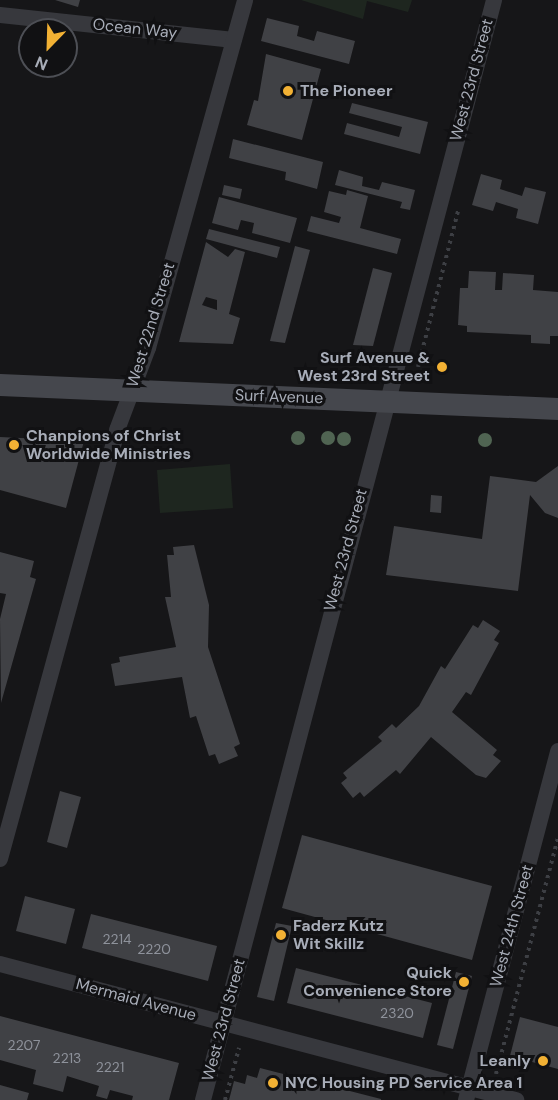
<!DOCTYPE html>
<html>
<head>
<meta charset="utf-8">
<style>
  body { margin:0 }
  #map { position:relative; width:558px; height:1100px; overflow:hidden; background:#161618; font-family:"DM Sans",sans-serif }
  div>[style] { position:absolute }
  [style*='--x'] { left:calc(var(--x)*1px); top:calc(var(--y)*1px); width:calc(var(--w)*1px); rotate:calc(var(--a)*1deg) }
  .green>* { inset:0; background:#1e261f }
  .building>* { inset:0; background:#404145 }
  .path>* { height:4px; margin-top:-2px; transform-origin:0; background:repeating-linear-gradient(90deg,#3d3f44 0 3px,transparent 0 7.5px) }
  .street>* { height:16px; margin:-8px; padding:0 8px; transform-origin:8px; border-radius:8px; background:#37383d }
  .secondary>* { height:22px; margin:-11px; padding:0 11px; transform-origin:11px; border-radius:11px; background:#45474d }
  .trees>* { width:14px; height:14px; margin:-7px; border-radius:50%; background:#506452 }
  .dots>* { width:16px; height:16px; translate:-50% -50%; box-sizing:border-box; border:3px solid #111113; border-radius:50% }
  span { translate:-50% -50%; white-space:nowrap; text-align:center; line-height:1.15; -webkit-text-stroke:6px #111113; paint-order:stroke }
  .number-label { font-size:14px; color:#8e929b }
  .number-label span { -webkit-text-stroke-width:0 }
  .street-label { font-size:16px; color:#a8adb8 }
  .poi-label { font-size:16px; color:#a8adb8; font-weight:700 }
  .left { translate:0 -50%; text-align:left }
  .right { translate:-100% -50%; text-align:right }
  .north { position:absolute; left:18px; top:18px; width:60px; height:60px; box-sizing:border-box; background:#111113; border:2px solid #4d4f55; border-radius:50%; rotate:203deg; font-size:16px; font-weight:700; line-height:24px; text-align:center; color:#a8adb8 }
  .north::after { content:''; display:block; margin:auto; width:21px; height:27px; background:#f2b134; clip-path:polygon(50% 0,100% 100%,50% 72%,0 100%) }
</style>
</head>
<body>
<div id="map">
  <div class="green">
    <i style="clip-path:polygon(301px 0,412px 0,408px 12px,367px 1px,363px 19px)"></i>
    <i style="clip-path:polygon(230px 464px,233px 508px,160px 513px,157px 470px)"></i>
  </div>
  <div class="building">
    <i style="clip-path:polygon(55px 0,80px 0,78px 7px)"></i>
    <i style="clip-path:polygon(267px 18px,299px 26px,297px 36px,314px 41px,317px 31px,355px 41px,349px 64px,261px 41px)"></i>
    <i style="clip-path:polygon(266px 54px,321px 69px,302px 140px,247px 125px,254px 100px,258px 101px)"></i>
    <i style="clip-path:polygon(352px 103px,428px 122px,420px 154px,344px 134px,347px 123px,399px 137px,402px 127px,349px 113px)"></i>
    <i style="clip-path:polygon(233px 139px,323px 162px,317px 189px,285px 180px,286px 172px,229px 158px)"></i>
    <i style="clip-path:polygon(339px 170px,363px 177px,362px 186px,379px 190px,382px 182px,415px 190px,410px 210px,400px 208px,402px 202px,335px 185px)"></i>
    <i style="clip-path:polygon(481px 174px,502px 180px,500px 189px,522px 196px,525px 187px,546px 192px,538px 224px,516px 218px,518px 209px,496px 202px,493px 211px,472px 205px)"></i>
    <i style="clip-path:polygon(224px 185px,242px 189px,240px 199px,222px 195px)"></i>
    <i style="clip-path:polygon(347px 190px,368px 196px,360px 228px,401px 239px,397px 254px,307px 231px,311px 216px,339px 223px,341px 217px,324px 212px,329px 191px,346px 195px)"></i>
    <i style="clip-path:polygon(219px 197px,297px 218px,290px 243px,252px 233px,254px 223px,241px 220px,238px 230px,212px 223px)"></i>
    <i style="clip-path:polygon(209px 229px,280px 247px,277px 258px,206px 239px)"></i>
    <i style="clip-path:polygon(evenodd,206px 242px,228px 257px,235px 249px,245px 252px,229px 314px,240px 318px,233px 344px,179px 342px,206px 242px,206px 297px,217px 300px,217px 310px,202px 305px,206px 297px)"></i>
    <i style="clip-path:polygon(295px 246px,310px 250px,285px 343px,270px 341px)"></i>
    <i style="clip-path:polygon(373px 268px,392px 273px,373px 346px,353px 345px)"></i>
    <i style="clip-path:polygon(469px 271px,496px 272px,495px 290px,502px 290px,503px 273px,534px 275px,533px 290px,558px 292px,558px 336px,550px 336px,550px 344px,531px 343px,531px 335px,467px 332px,467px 326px,458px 325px,460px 288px,468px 288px)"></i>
    <i style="clip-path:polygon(0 437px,84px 441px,66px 508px,0 490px)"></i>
    <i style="clip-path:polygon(558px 466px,558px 518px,545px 513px,530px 495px,518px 591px,386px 575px,394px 526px,482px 539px,490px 476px,536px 482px)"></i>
    <i style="clip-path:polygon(431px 495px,442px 496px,441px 513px,430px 512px)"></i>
    <i style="clip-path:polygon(194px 545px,209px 605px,208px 647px,240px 744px,234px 747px,238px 756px,219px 764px,215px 754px,209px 756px,196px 716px,190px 718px,182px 677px,115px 686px,111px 664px,120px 662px,119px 657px,176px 647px,165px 597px,171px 597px,167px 555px,174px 555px,173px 547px)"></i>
    <i style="clip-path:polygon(0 552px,34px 561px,30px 577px,36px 579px,1px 703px,0 619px,6px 594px,0 593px)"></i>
    <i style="clip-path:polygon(483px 620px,500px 631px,494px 640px,499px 643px,471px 695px,466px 692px,452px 712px,497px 750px,493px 755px,501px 761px,486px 778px,476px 775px,431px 737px,400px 774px,396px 770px,364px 797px,360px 792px,353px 798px,341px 783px,347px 778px,343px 773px,382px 741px,378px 737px,392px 724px,396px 728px,419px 706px,441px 666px,445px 669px,473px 625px,478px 628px)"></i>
    <i style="clip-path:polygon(60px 791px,81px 797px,67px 848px,47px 842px)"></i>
    <i style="clip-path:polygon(302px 835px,492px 886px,472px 960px,282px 908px)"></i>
    <i style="clip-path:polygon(25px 896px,75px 909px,66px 944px,16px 931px)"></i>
    <i style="clip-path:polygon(91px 914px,217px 946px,208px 981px,82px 948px)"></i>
    <i style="clip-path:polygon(276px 923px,292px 926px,274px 1001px,257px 997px)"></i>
    <i style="clip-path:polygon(296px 968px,432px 1003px,423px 1038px,287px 1003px)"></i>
    <i style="clip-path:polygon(456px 972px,472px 976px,453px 1049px,437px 1045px)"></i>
    <i style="clip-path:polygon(0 1016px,179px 1063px,169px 1100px,132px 1100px,133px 1096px,110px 1090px,107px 1099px,96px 1096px,99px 1086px,67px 1076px,63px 1092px,33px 1084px,36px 1070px,0 1060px)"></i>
    <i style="clip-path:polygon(520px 1017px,558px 1027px,558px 1069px,510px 1056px)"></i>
    <i style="clip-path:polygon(260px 1068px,381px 1099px,381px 1100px,229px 1100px,234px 1081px,245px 1084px,247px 1075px,257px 1078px)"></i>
    <i style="clip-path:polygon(0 1085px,29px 1093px,27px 1100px,0 1100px)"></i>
  </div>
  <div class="path">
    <i style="--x:418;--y:367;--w:161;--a:-75.6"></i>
    <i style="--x:496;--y:1074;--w:244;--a:-75.3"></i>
    <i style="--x:225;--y:1100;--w:54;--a:-74.9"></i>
  </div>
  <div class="street">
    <i style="--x:0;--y:15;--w:235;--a:6.1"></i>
    <i style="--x:0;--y:859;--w:445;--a:-74.7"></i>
    <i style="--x:117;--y:430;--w:88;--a:-69.3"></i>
    <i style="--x:148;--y:348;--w:361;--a:-74.4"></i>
    <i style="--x:0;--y:964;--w:534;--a:14.77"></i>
    <i style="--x:203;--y:1100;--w:1138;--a:-75.18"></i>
    <i style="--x:466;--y:1100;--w:361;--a:-75.2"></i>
  </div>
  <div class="secondary">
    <i style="--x:0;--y:385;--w:559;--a:2.46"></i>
  </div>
  <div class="trees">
    <i style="left:298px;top:438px"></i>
    <i style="left:328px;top:438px"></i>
    <i style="left:344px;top:439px"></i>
    <i style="left:485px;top:440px"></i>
  </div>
  <div class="dots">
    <i style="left:288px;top:91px;background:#f2b134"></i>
    <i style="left:442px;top:367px;background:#f2b134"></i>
    <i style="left:14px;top:445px;background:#f2b134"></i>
    <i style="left:281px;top:935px;background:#f2b134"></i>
    <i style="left:464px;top:982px;background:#f2b134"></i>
    <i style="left:543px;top:1061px;background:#f2b134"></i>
    <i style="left:273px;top:1083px;background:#f2b134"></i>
  </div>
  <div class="number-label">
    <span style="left:117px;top:939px">2214</span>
    <span style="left:154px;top:949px">2220</span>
    <span style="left:397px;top:1013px">2320</span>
    <span style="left:24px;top:1045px">2207</span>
    <span style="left:67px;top:1058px">2213</span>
    <span style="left:110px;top:1067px">2221</span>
  </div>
  <div class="street-label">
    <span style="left:135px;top:29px;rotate:6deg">Ocean Way</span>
    <span style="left:472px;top:80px;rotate:-75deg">West 23rd Street</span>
    <span style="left:151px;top:325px;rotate:-73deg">West 22nd Street</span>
    <span style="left:279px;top:397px;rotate:2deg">Surf Avenue</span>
    <span style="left:346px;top:550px;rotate:-75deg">West 23rd Street</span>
    <span style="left:512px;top:926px;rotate:-75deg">West 24th Street</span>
    <span style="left:136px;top:1000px;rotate:15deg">Mermaid Avenue</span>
    <span style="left:224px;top:1020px;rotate:-75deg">West 23rd Street</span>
  </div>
  <div class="poi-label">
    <span class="left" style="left:300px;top:91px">The Pioneer</span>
    <span class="right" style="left:430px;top:367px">Surf Avenue &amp;<br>West 23rd Street</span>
    <span class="left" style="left:26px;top:445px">Chanpions of Christ<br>Worldwide Ministries</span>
    <span class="left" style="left:293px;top:935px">Faderz Kutz<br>Wit Skillz</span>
    <span class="right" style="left:452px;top:982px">Quick<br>Convenience Store</span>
    <span class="right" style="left:531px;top:1061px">Leanly</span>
    <span class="left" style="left:285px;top:1083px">NYC Housing PD Service Area 1</span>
  </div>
  <div class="north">N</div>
</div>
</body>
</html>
